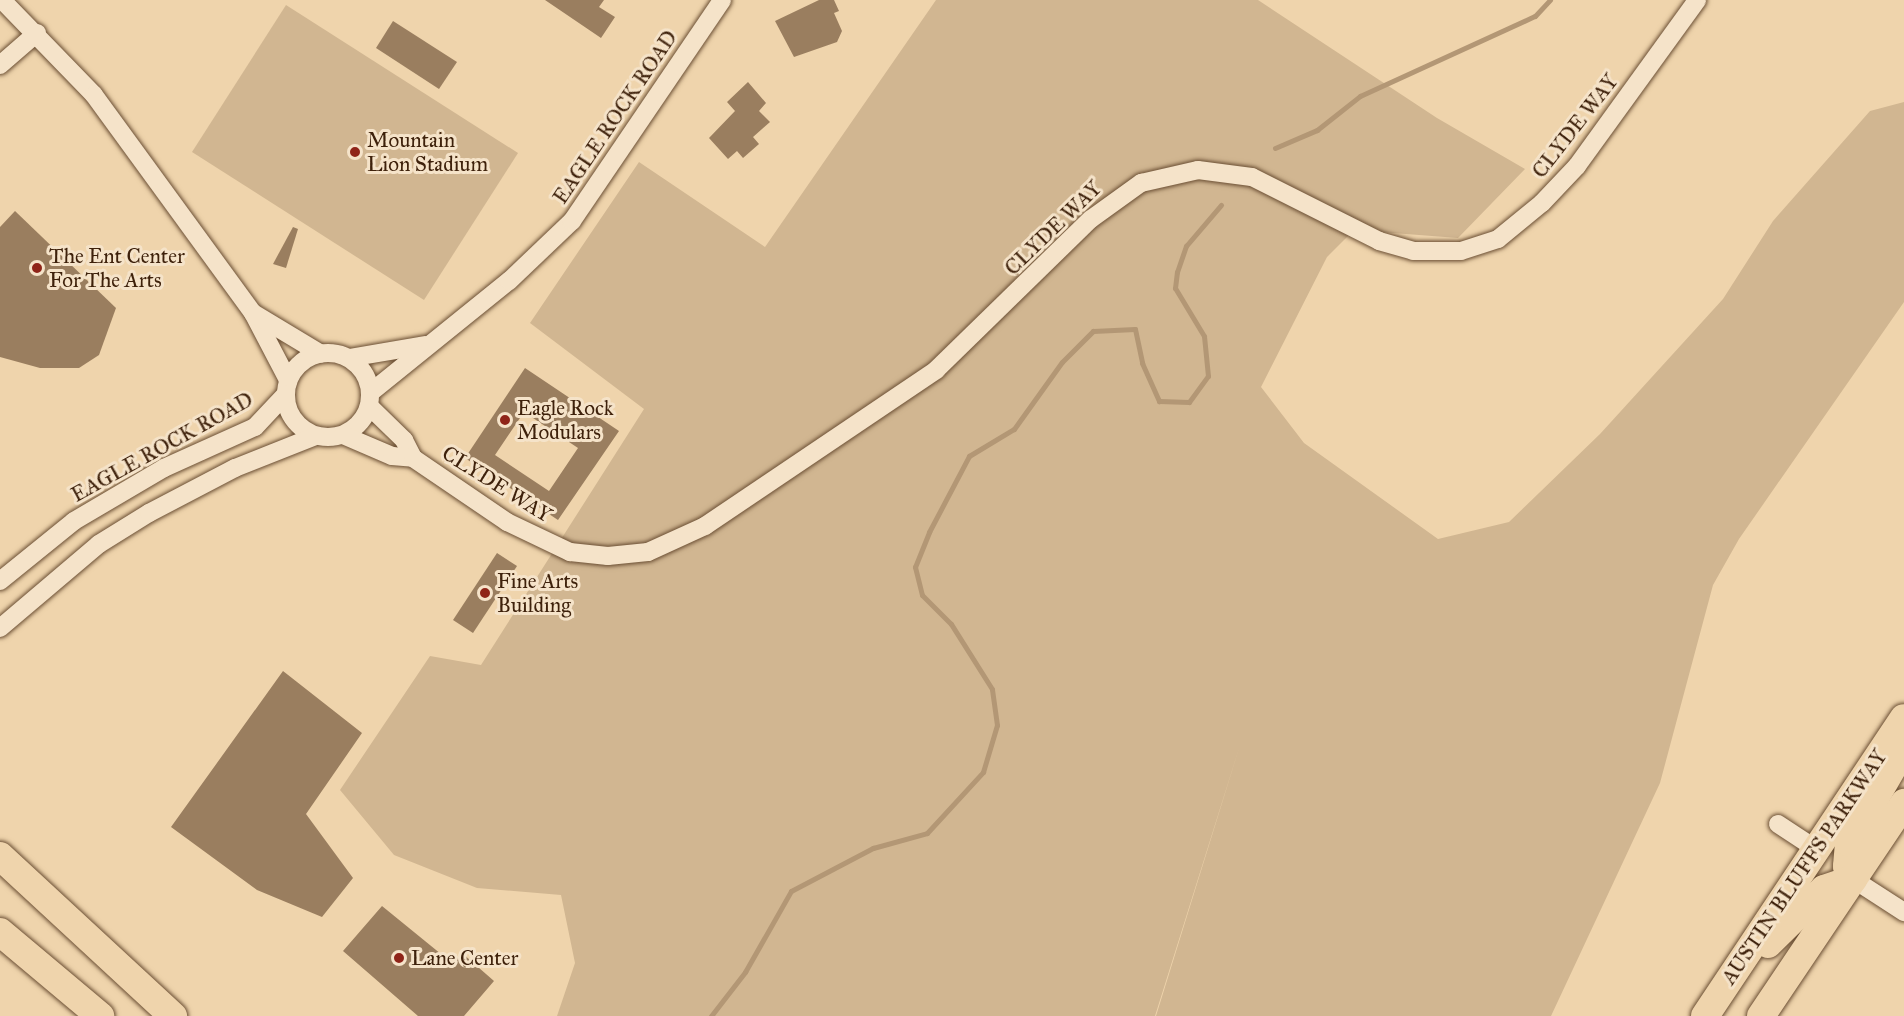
<!DOCTYPE html>
<html>
<head>
<meta charset="utf-8">
<style>
  body { margin:0 }
  #map { position:relative; width:1904px; height:1016px; overflow:hidden; background:#efd4ac; font-family:"IM FELL Great Primer",serif }
  div>[style] { position:absolute }
  [style*='--x'] { left:calc(var(--x)*1px); top:calc(var(--y)*1px); width:calc(var(--w)*1px); rotate:calc(var(--a)*1deg) }
  .green>* { inset:0; background:#d1b691 }
  .stream>* { height:5px; margin:-2.5px; padding:0 2.5px; transform-origin:2.5px; border-radius:2.5px; background:#b39775 }
  .building>* { inset:0; background:#9a7e5f }
  .roads { filter:drop-shadow(0 0 2px #6a4e33) drop-shadow(0 0 2px #6a4e33) }
  .street>* { height:18px; margin:-9px; padding:0 9px; transform-origin:9px; border-radius:9px; background:#f5e3c9 }
  .street>.ring { margin:-9px; padding:0; box-sizing:content-box; background:none; border:18px solid #f5e3c9; border-radius:50% }
  .primary>* { height:28px; margin:-14px; padding:0 14px; transform-origin:14px; border-radius:14px; background:#efd4ac }
  .dots>* { width:16px; height:16px; translate:-50% -50%; box-sizing:border-box; border:3px solid #f5e3c9; border-radius:50% }
  span { translate:-50% -50%; white-space:nowrap; text-align:center; line-height:1.15; -webkit-text-stroke:6px #f5e3c9; paint-order:stroke }
  .street-label { font-size:21px; color:#3e210b }
  .poi-label { font-size:21px; color:#3e210b }
  .left { translate:0 -50%; text-align:left }
</style>
</head>
<body>
<div id="map">
  <div class="green">
    <i style="clip-path:polygon(936px 0,1258px 0,1437px 118px,1525px 169px,1458px 238px,1354px 230px,1327px 257px,1261px 387px,1304px 443px,1438px 539px,1509px 522px,1600px 434px,1723px 299px,1773px 221px,1870px 111px,1904px 102px,1904px 302px,1739px 539px,1713px 585px,1660px 783px,1551px 1016px,1156px 1016px,1240px 745px,1155px 1016px,557px 1016px,575px 963px,561px 895px,477px 888px,394px 855px,340px 790px,430px 656px,481px 665px,644px 409px,530px 323px,639px 162px,765px 247px)"></i>
    <i style="clip-path:polygon(286px 5px,518px 153px,424px 300px,192px 152px)"></i>
  </div>
  <div class="stream">
    <i style="--x:1275;--y:148;--w:46;--a:-23.2"></i>
    <i style="--x:1317;--y:130;--w:55;--a:-38.3"></i>
    <i style="--x:1360;--y:96;--w:192;--a:-24.6"></i>
    <i style="--x:1535;--y:16;--w:22;--a:-47"></i>
    <i style="--x:711;--y:1016;--w:56;--a:-52.3"></i>
    <i style="--x:745;--y:972;--w:93;--a:-60.4"></i>
    <i style="--x:791;--y:891;--w:93;--a:-27.7"></i>
    <i style="--x:873;--y:848;--w:56;--a:-15.5"></i>
    <i style="--x:927;--y:833;--w:83;--a:-47.4"></i>
    <i style="--x:983;--y:772;--w:49;--a:-73.4"></i>
    <i style="--x:997;--y:725;--w:36;--a:-98"></i>
    <i style="--x:992;--y:689;--w:77;--a:-122.2"></i>
    <i style="--x:951;--y:624;--w:41;--a:-135"></i>
    <i style="--x:922;--y:595;--w:29;--a:-104"></i>
    <i style="--x:915;--y:567;--w:38;--a:-68"></i>
    <i style="--x:929;--y:532;--w:86;--a:-62.2"></i>
    <i style="--x:969;--y:456;--w:52;--a:-31"></i>
    <i style="--x:1014;--y:429;--w:82;--a:-54.4"></i>
    <i style="--x:1062;--y:362;--w:44;--a:-45"></i>
    <i style="--x:1093;--y:331;--w:42;--a:-2.7"></i>
    <i style="--x:1135;--y:329;--w:35;--a:78"></i>
    <i style="--x:1142;--y:363;--w:42;--a:65.9"></i>
    <i style="--x:1159;--y:401;--w:30;--a:2"></i>
    <i style="--x:1189;--y:402;--w:32;--a:-54"></i>
    <i style="--x:1208;--y:376;--w:40;--a:-95.7"></i>
    <i style="--x:1204;--y:336;--w:56;--a:-121.1"></i>
    <i style="--x:1175;--y:288;--w:16;--a:-83"></i>
    <i style="--x:1177;--y:272;--w:28;--a:-71"></i>
    <i style="--x:1186;--y:246;--w:54;--a:-49.5"></i>
  </div>
  <div class="building">
    <i style="clip-path:polygon(545px 0,604px 0,599px 7px,615px 17px,601px 38px)"></i>
    <i style="clip-path:polygon(819px 0,834px 0,839px 11px,834px 13px,842px 31px,837px 42px,794px 57px,775px 21px)"></i>
    <i style="clip-path:polygon(393px 21px,457px 62px,439px 89px,376px 48px)"></i>
    <i style="clip-path:polygon(748px 82px,766px 103px,759px 111px,770px 122px,753px 137px,759px 144px,743px 158px,737px 151px,728px 159px,709px 138px,735px 111px,727px 102px)"></i>
    <i style="clip-path:polygon(15px 211px,116px 308px,99px 355px,79px 368px,40px 368px,0 357px,0 227px)"></i>
    <i style="clip-path:polygon(293px 227px,298px 229px,286px 268px,273px 264px)"></i>
    <i style="clip-path:polygon(evenodd,525px 368px,619px 431px,558px 520px,465px 458px,525px 368px,524px 412px,578px 448px,549px 491px,495px 455px,524px 412px)"></i>
    <i style="clip-path:polygon(497px 553px,517px 566px,473px 633px,453px 620px)"></i>
    <i style="clip-path:polygon(283px 671px,362px 733px,306px 814px,353px 878px,322px 917px,257px 890px,171px 827px)"></i>
    <i style="clip-path:polygon(382px 906px,452px 963px,462px 953px,494px 981px,464px 1016px,418px 1016px,343px 951px)"></i>
  </div>
  <div class="roads">
    <div class="street">
      <i style="--x:2;--y:0;--w:132;--a:45.9"></i>
      <i style="--x:94;--y:95;--w:270;--a:53.9"></i>
      <i style="--x:253;--y:313;--w:76;--a:62.4"></i>
      <i style="--x:0;--y:65;--w:49;--a:-40.9"></i>
      <i style="--x:253;--y:313;--w:79;--a:31.1"></i>
      <i class="ring" style="left:286px;top:353px;width:66px;height:66px"></i>
      <i style="--x:349;--y:358;--w:77;--a:-9.7"></i>
      <i style="--x:370;--y:393;--w:179;--a:-38.9"></i>
      <i style="--x:509;--y:281;--w:87;--a:-43.6"></i>
      <i style="--x:572;--y:221;--w:267;--a:-55.8"></i>
      <i style="--x:369;--y:406;--w:49;--a:44.2"></i>
      <i style="--x:404;--y:440;--w:20;--a:63"></i>
      <i style="--x:343;--y:435;--w:53;--a:23.2"></i>
      <i style="--x:392;--y:456;--w:21;--a:5"></i>
      <i style="--x:413;--y:458;--w:114;--a:34.2"></i>
      <i style="--x:507;--y:522;--w:70;--a:25.5"></i>
      <i style="--x:570;--y:552;--w:38;--a:6"></i>
      <i style="--x:608;--y:556;--w:40;--a:-5.7"></i>
      <i style="--x:648;--y:552;--w:63;--a:-24.5"></i>
      <i style="--x:705;--y:526;--w:279;--a:-34"></i>
      <i style="--x:936;--y:370;--w:216;--a:-44.3"></i>
      <i style="--x:1091;--y:219;--w:62;--a:-35.8"></i>
      <i style="--x:1141;--y:183;--w:58;--a:-12.8"></i>
      <i style="--x:1198;--y:170;--w:54;--a:7.4"></i>
      <i style="--x:1252;--y:177;--w:142;--a:26.7"></i>
      <i style="--x:1379;--y:241;--w:35;--a:16"></i>
      <i style="--x:1413;--y:251;--w:48;--a:0"></i>
      <i style="--x:1461;--y:251;--w:39;--a:-18"></i>
      <i style="--x:1498;--y:239;--w:57;--a:-39.3"></i>
      <i style="--x:1542;--y:203;--w:51;--a:-46.6"></i>
      <i style="--x:1577;--y:166;--w:205;--a:-54.1"></i>
      <i style="--x:0;--y:581;--w:95;--a:-39"></i>
      <i style="--x:74;--y:521;--w:104;--a:-30.5"></i>
      <i style="--x:164;--y:468;--w:100;--a:-24.3"></i>
      <i style="--x:255;--y:427;--w:45;--a:-46.8"></i>
      <i style="--x:0;--y:628;--w:130;--a:-40.3"></i>
      <i style="--x:99;--y:544;--w:59;--a:-31.8"></i>
      <i style="--x:149;--y:513;--w:97;--a:-27.6"></i>
      <i style="--x:235;--y:468;--w:87;--a:-21.6"></i>
      <i style="--x:1778;--y:824;--w:45;--a:33.3"></i>
      <i style="--x:1853;--y:879;--w:61;--a:32.9"></i>
    </div>
    <div class="primary">
      <i style="--x:0;--y:856;--w:236;--a:42.8"></i>
      <i style="--x:1853;--y:879;--w:14;--a:-115"></i>
      <i style="--x:1847;--y:866;--w:23;--a:-85"></i>
      <i style="--x:1849;--y:843;--w:102;--a:-59.9"></i>
      <i style="--x:0;--y:932;--w:131;--a:40"></i>
      <i style="--x:1768;--y:944;--w:78;--a:-44.5"></i>
      <i style="--x:1824;--y:889;--w:31;--a:-19"></i>
      <i style="--x:1705;--y:1016;--w:358;--a:-56.3"></i>
      <i style="--x:1761;--y:1016;--w:257;--a:-56.1"></i>
    </div>
  </div>
  <div class="dots">
    <i style="left:355px;top:152px;background:#8f2418"></i>
    <i style="left:37px;top:268px;background:#8f2418"></i>
    <i style="left:505px;top:420px;background:#8f2418"></i>
    <i style="left:485px;top:593px;background:#8f2418"></i>
    <i style="left:399px;top:958px;background:#8f2418"></i>
  </div>
  <div class="street-label">
    <span style="left:615px;top:117px;rotate:-56deg">EAGLE ROCK ROAD</span>
    <span style="left:1575px;top:126px;rotate:-52deg">CLYDE WAY</span>
    <span style="left:1053px;top:228px;rotate:-44deg">CLYDE WAY</span>
    <span style="left:162px;top:447px;rotate:-29deg">EAGLE ROCK ROAD</span>
    <span style="left:497px;top:484px;rotate:32deg">CLYDE WAY</span>
    <span style="left:1804px;top:867px;rotate:-56deg">AUSTIN BLUFFS PARKWAY</span>
  </div>
  <div class="poi-label">
    <span class="left" style="left:367px;top:152px">Mountain<br>Lion Stadium</span>
    <span class="left" style="left:49px;top:268px">The Ent Center<br>For The Arts</span>
    <span class="left" style="left:517px;top:420px">Eagle Rock<br>Modulars</span>
    <span class="left" style="left:497px;top:593px">Fine Arts<br>Building</span>
    <span class="left" style="left:411px;top:958px">Lane Center</span>
  </div>
</div>
</body>
</html>
